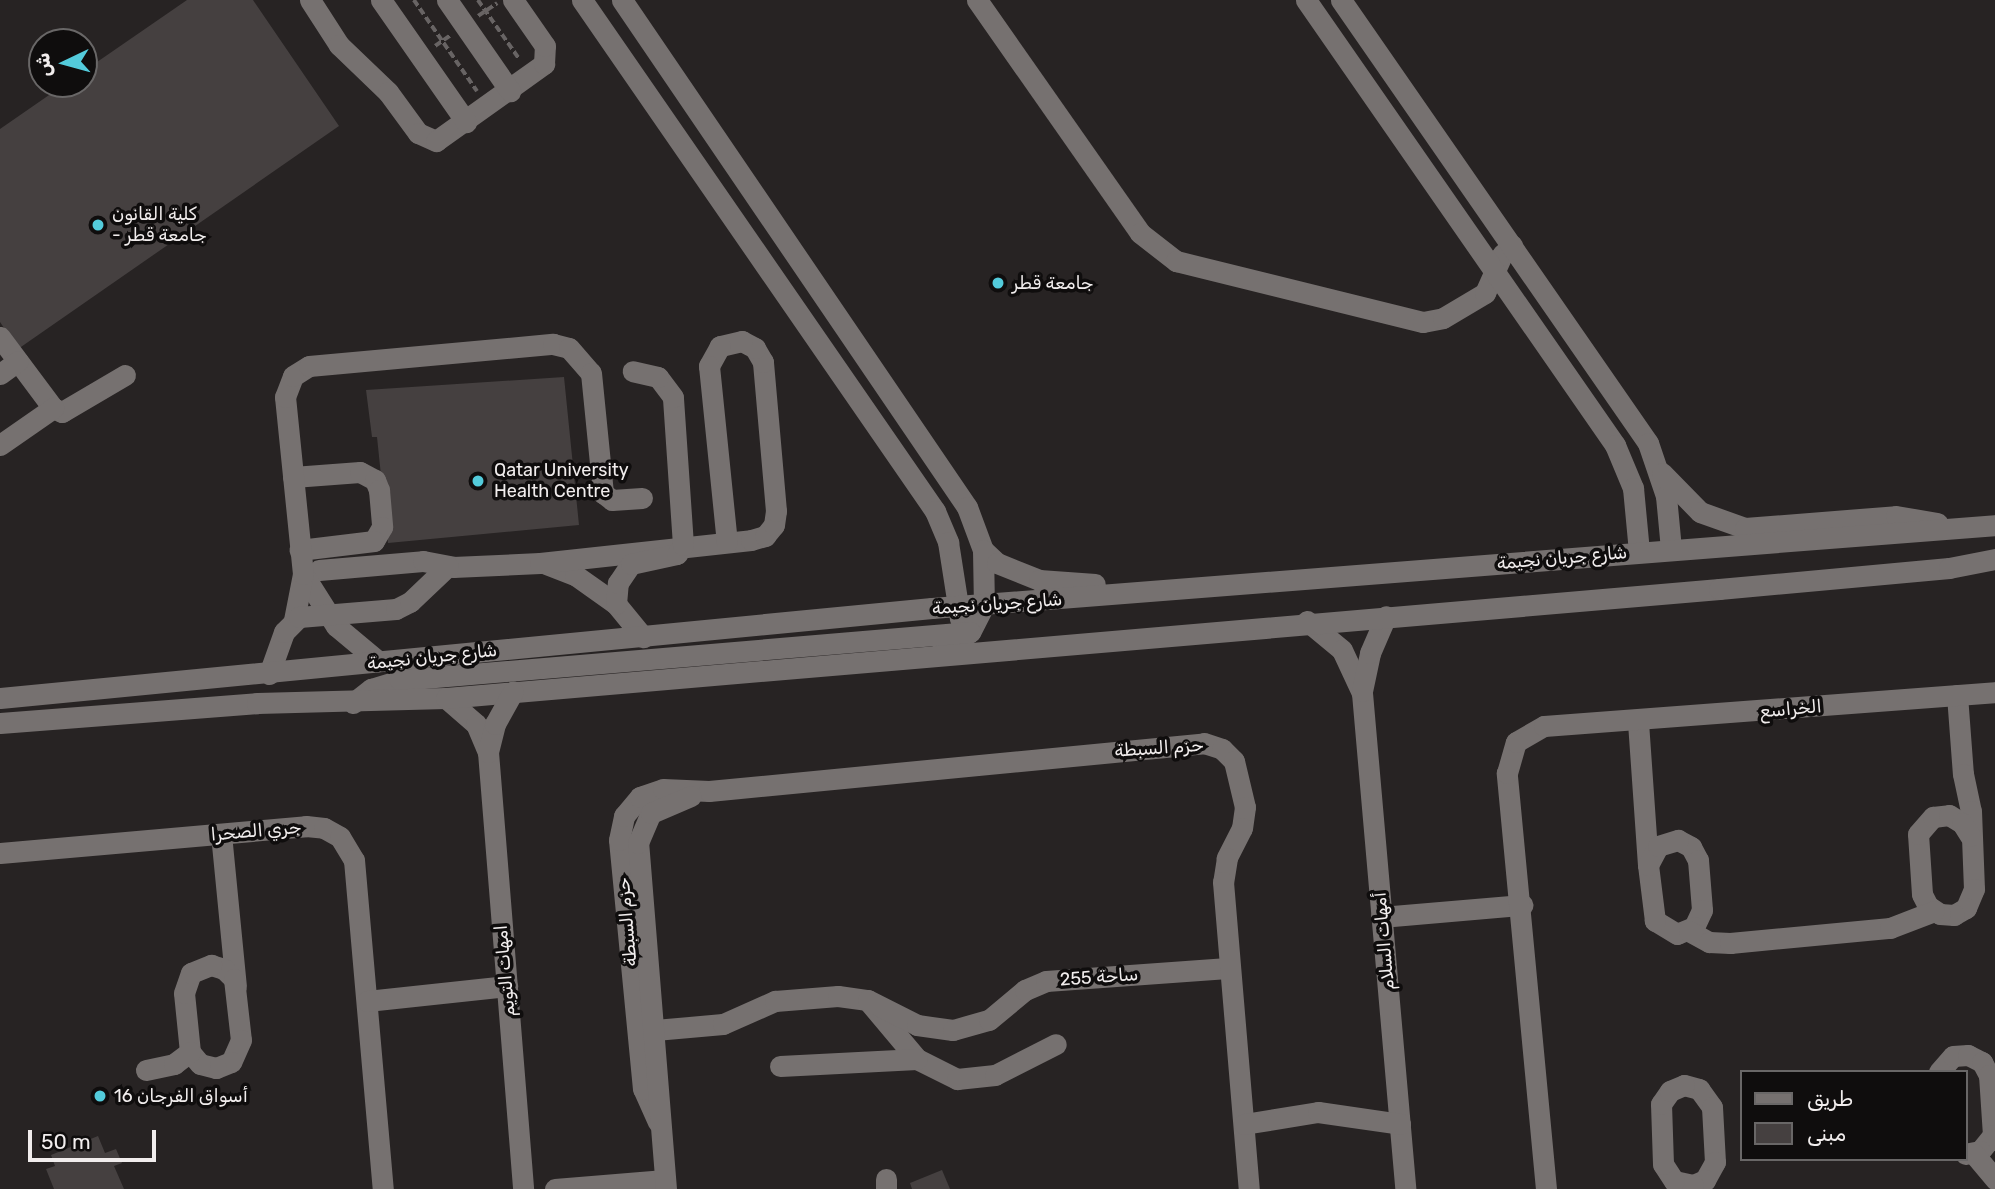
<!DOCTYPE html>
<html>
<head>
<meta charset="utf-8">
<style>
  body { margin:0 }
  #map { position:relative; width:1995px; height:1189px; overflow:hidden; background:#272323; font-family:Rubik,Vazirmatn,sans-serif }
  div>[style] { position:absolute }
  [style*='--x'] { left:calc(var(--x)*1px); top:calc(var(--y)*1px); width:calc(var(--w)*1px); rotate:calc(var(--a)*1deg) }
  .building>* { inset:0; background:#454040 }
  .path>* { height:3.5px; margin-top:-1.75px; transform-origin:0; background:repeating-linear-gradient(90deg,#686464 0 7px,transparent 0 10.5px) }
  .minor>* { height:21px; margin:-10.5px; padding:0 10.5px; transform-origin:10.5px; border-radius:10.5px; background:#767170 }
  .dots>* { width:19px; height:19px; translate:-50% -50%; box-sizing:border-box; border:4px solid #0f0d0d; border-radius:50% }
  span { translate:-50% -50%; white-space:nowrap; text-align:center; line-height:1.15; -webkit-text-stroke:7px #0f0d0d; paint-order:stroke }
  .poi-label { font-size:18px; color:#f1eded }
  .left { translate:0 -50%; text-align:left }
  .street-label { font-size:18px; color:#f1eded }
  .legend { position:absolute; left:1740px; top:1070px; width:228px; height:91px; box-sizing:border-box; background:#0f0d0d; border:2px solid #696767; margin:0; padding:9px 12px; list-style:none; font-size:21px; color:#f1eded }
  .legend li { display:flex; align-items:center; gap:14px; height:35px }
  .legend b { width:35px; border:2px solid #696767 }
  .north { position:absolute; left:28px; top:28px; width:70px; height:70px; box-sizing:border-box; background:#0f0d0d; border:2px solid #696767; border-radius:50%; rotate:265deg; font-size:19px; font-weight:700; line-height:28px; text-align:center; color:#f1eded }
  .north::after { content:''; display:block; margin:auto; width:24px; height:32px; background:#53cbdb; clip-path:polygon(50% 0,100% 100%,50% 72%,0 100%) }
  .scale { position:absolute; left:28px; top:1130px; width:128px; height:32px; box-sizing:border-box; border:4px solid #f1eded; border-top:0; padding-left:9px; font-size:21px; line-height:24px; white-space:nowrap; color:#f1eded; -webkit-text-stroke:5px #0f0d0d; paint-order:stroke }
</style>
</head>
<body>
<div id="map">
  <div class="building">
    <i style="clip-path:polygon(187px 0,253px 0,339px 126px,18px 349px,0 322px,0 129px,65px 84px,84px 84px,84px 71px)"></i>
    <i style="clip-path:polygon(564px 377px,579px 525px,388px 543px,377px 437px,372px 437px,366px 390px)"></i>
    <i style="clip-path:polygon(98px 1136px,105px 1153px,116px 1149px,122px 1163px,114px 1166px,124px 1189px,54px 1189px,46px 1169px,55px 1166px,51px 1155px)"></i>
    <i style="clip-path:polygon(942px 1170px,950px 1189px,912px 1189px,910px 1183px)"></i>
  </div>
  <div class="path">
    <i style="--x:414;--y:0;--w:111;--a:55.3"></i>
    <i style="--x:478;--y:0;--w:73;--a:55"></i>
    <i style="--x:478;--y:16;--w:23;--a:-34"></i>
    <i style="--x:435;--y:46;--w:19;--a:-35"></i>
  </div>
  <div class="minor">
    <i style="--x:310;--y:0;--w:54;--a:57.2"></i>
    <i style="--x:339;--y:45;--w:68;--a:43.8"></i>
    <i style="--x:388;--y:92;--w:51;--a:53.8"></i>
    <i style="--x:418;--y:133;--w:20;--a:24"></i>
    <i style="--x:436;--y:141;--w:133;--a:-35.5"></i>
    <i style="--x:544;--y:64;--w:18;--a:-87"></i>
    <i style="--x:545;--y:46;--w:56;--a:-124.8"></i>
    <i style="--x:381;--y:0;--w:149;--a:55.1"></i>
    <i style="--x:447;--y:0;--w:111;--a:55.3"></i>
    <i style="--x:582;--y:0;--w:621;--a:55.36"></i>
    <i style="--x:935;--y:511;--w:34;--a:67"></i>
    <i style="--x:948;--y:542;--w:78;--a:81.1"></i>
    <i style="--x:622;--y:0;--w:613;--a:55.77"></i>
    <i style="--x:967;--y:507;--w:46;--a:69.6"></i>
    <i style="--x:983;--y:550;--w:55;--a:89"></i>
    <i style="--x:984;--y:605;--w:30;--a:117"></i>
    <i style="--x:970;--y:632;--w:37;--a:145"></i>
    <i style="--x:977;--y:0;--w:284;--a:55"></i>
    <i style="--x:1140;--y:233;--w:46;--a:37.9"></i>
    <i style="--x:1176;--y:261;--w:254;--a:13.9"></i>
    <i style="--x:1423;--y:322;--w:20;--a:-11"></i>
    <i style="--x:1443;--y:318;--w:49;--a:-30.8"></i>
    <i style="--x:1485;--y:293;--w:42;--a:-65.9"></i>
    <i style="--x:1502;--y:255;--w:14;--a:-45"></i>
    <i style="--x:1306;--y:0;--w:542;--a:55.22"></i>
    <i style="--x:1615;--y:445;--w:47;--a:67.3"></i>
    <i style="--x:1633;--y:488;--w:64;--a:84.6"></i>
    <i style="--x:1341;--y:0;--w:539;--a:55.28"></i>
    <i style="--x:1648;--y:443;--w:56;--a:71.2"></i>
    <i style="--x:1666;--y:496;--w:53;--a:84.6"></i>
    <i style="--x:0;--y:337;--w:89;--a:53.3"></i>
    <i style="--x:53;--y:408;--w:10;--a:24"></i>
    <i style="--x:62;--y:412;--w:73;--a:-30.4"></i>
    <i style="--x:0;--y:374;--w:22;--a:-36"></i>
    <i style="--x:0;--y:445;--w:65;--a:-34.9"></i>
    <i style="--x:1662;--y:473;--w:54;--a:45.7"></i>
    <i style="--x:1700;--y:512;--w:48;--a:19.6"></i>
    <i style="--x:1745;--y:528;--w:151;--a:-4.5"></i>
    <i style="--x:1896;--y:516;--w:42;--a:9.7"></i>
    <i style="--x:293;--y:477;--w:67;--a:-4.3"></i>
    <i style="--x:360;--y:472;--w:17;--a:28"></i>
    <i style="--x:375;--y:480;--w:11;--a:68"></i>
    <i style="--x:379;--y:490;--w:37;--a:85"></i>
    <i style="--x:382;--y:527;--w:16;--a:120"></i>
    <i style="--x:374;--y:541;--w:75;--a:173.1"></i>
    <i style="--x:983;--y:550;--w:19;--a:43"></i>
    <i style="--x:997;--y:563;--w:45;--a:22"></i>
    <i style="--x:1039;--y:580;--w:56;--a:4.1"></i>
    <i style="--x:546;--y:564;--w:31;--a:21"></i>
    <i style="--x:575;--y:575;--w:50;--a:35.3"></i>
    <i style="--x:616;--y:604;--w:43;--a:50.7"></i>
    <i style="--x:319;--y:570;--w:104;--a:-4.9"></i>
    <i style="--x:423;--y:561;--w:31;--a:11"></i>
    <i style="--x:453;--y:567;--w:87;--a:-2.6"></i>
    <i style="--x:540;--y:563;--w:212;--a:-6.2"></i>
    <i style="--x:751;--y:540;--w:15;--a:-16"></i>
    <i style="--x:765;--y:536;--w:14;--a:-51"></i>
    <i style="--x:774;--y:525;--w:14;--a:-82"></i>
    <i style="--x:776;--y:511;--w:150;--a:-95"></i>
    <i style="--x:763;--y:362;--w:16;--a:-120"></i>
    <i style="--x:755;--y:348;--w:15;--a:-152"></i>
    <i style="--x:742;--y:341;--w:23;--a:167"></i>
    <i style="--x:720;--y:346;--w:23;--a:119"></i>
    <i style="--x:709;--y:366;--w:177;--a:84.2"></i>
    <i style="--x:303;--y:574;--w:62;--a:57.6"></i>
    <i style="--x:336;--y:626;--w:55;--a:39.8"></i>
    <i style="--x:616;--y:604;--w:21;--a:-85"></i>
    <i style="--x:618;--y:583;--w:23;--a:-56"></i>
    <i style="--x:631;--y:564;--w:47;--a:-12.3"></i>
    <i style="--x:677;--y:554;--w:11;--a:-56"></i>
    <i style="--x:683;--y:545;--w:148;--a:-93.9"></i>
    <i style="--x:673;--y:397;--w:25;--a:-127"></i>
    <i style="--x:658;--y:377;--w:26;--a:-167"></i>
    <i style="--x:294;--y:620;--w:47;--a:-78.9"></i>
    <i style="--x:303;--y:574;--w:178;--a:-95.8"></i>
    <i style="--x:285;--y:397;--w:22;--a:-69"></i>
    <i style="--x:293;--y:376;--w:19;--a:-32"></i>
    <i style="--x:309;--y:366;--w:245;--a:-5.2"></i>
    <i style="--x:553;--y:344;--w:16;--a:14"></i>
    <i style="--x:569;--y:348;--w:33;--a:49"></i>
    <i style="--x:591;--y:373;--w:121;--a:84.3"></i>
    <i style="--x:603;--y:493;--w:11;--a:38"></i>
    <i style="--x:612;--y:500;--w:30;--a:-4"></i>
    <i style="--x:1307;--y:621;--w:45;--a:39.6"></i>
    <i style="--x:1342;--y:650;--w:47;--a:65.1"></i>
    <i style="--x:1362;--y:693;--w:498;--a:85"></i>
    <i style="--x:269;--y:674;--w:45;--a:-70.3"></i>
    <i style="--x:284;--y:632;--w:21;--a:-45"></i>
    <i style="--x:299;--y:617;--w:97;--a:-4.7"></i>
    <i style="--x:396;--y:609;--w:16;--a:-27"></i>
    <i style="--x:410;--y:602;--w:52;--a:-43.5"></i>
    <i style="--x:1362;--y:691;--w:39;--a:-78"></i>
    <i style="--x:1370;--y:653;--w:40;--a:-66.6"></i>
    <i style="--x:1957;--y:695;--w:79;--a:85.7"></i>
    <i style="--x:1963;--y:774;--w:38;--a:78"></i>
    <i style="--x:1971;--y:811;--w:78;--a:87.8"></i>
    <i style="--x:1974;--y:889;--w:21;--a:113"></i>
    <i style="--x:1966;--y:908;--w:14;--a:150"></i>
    <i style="--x:1954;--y:915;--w:14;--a:-176"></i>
    <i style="--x:1940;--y:914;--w:14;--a:-146"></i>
    <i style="--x:1928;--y:906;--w:13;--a:-117"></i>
    <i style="--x:1922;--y:894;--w:60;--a:-93.8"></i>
    <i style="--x:1918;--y:834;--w:23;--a:-49"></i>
    <i style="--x:1933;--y:817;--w:16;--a:-7"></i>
    <i style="--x:1949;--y:815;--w:15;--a:32"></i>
    <i style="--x:1962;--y:823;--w:15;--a:58"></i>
    <i style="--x:0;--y:698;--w:936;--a:-5.52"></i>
    <i style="--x:932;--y:608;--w:1066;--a:-4.46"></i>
    <i style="--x:446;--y:698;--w:40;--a:41"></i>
    <i style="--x:476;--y:724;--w:30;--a:67"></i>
    <i style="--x:488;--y:752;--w:438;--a:85.4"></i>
    <i style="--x:353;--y:703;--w:23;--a:-38"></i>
    <i style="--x:371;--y:689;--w:30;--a:-17"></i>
    <i style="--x:400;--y:680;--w:572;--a:-4.81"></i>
    <i style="--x:1638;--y:722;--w:143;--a:86"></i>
    <i style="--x:0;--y:723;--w:258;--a:-4.4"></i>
    <i style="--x:257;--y:703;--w:189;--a:-1.5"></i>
    <i style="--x:446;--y:698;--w:1278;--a:-4.89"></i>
    <i style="--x:1719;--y:589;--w:231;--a:-5.2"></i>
    <i style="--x:1949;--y:568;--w:47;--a:-11.1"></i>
    <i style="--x:488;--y:752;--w:29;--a:-76"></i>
    <i style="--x:495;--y:724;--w:37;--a:-61"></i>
    <i style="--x:221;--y:834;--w:153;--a:84.4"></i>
    <i style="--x:1678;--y:840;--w:15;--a:28"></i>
    <i style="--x:1691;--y:847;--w:15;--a:62"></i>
    <i style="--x:1698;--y:860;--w:50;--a:85.4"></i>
    <i style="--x:1702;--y:910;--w:19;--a:115"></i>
    <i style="--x:1694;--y:927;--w:18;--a:158"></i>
    <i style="--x:1677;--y:934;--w:26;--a:-149"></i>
    <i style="--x:1655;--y:921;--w:56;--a:-97.1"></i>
    <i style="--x:1648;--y:865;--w:21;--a:-62"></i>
    <i style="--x:1658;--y:846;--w:21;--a:-17"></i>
    <i style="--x:0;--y:853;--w:307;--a:-5"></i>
    <i style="--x:306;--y:826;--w:18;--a:6"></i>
    <i style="--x:324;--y:828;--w:18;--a:29"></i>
    <i style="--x:340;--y:837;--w:27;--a:59"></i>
    <i style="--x:354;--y:860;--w:330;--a:85"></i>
    <i style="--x:1381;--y:917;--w:142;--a:-4.9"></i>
    <i style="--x:1689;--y:931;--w:23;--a:29"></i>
    <i style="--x:1709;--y:942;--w:21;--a:3"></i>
    <i style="--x:1730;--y:943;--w:161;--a:-5.4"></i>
    <i style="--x:1890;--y:928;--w:47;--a:-21.1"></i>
    <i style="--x:211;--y:965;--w:14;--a:17"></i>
    <i style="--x:224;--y:969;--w:14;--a:45"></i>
    <i style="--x:234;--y:979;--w:61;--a:83.5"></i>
    <i style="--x:241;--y:1040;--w:24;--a:114"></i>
    <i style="--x:231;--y:1062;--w:16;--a:158"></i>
    <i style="--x:216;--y:1068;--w:16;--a:-166"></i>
    <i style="--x:200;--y:1064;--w:16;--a:-130"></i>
    <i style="--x:190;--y:1052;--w:59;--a:-95.8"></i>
    <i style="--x:184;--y:993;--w:21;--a:-71"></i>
    <i style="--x:191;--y:973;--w:22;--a:-22"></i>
    <i style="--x:367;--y:1001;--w:141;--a:-6.1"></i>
    <i style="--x:869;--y:1002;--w:75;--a:49.9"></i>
    <i style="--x:917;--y:1059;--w:45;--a:26.6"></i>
    <i style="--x:957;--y:1079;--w:38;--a:-6"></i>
    <i style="--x:995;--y:1075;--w:68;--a:-26.9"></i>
    <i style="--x:655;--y:1030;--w:68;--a:-5"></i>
    <i style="--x:723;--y:1024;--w:57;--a:-23.9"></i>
    <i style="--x:775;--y:1001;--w:63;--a:-4.5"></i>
    <i style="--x:838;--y:996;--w:30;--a:8"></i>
    <i style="--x:868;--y:1000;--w:55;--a:27"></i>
    <i style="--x:917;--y:1025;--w:36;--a:8"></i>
    <i style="--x:953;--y:1030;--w:37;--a:-16"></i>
    <i style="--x:989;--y:1020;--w:47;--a:-39.8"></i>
    <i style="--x:1025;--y:990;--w:23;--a:-23"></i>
    <i style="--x:1046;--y:981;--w:182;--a:-4.1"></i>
    <i style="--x:780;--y:1066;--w:137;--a:-2.9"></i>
    <i style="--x:146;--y:1070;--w:29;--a:-12"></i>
    <i style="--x:174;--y:1064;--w:20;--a:-37"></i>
    <i style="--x:1939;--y:1072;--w:21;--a:-49"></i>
    <i style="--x:1953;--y:1056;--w:15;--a:-4"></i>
    <i style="--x:1968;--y:1055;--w:16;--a:27"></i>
    <i style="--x:1982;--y:1062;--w:15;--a:62"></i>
    <i style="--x:1989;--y:1075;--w:60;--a:86.2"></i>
    <i style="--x:1993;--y:1135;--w:21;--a:129"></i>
    <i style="--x:1980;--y:1151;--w:15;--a:169"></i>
    <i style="--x:1684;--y:1085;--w:16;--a:15"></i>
    <i style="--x:1699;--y:1089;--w:22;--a:54"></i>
    <i style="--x:1712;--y:1107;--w:55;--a:86.9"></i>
    <i style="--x:1715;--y:1162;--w:21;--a:119"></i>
    <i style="--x:1705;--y:1180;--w:13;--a:157"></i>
    <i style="--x:1693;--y:1185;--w:19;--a:-168"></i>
    <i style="--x:1674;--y:1181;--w:20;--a:-123"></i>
    <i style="--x:1663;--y:1164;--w:60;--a:-91.9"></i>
    <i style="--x:1661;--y:1104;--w:16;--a:-55"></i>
    <i style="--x:1670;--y:1091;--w:15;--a:-23"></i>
    <i style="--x:658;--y:1122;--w:36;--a:-114"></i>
    <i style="--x:643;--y:1089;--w:250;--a:-95.5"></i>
    <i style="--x:619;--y:840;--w:25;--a:-78"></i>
    <i style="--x:624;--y:816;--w:25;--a:-50"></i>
    <i style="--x:640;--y:797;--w:24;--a:-19"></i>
    <i style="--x:663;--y:789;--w:46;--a:2.5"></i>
    <i style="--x:709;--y:791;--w:497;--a:-5.5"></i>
    <i style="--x:1204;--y:743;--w:19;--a:18"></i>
    <i style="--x:1222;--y:749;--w:17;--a:45"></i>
    <i style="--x:1234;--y:761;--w:47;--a:76.6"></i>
    <i style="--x:1245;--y:807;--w:21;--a:98"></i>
    <i style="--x:1242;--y:828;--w:34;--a:117"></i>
    <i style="--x:1227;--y:858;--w:24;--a:99"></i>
    <i style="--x:1223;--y:882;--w:308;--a:85.2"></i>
    <i style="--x:1244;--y:1124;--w:75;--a:-9.2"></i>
    <i style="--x:1318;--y:1112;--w:83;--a:8.3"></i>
    <i style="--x:1974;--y:1154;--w:33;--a:50"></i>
    <i style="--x:886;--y:1179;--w:10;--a:90"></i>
    <i style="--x:555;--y:1189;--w:110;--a:-4.7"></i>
    <i style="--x:666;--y:1189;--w:347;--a:-94.6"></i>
    <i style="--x:638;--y:843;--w:33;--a:-67"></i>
    <i style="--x:651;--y:813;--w:43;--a:-23"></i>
    <i style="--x:1546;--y:1189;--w:418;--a:-95.4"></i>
    <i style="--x:1507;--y:773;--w:32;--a:-74"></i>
    <i style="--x:1516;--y:742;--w:32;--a:-30"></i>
    <i style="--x:1544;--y:726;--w:452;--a:-4.3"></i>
  </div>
  <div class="dots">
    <i style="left:98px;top:225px;background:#53cbdb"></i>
    <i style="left:998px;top:283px;background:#53cbdb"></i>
    <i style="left:478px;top:481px;background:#53cbdb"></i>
    <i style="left:100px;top:1096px;background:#53cbdb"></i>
  </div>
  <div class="poi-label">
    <span class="left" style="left:112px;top:225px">كلية القانون<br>- جامعة قطر</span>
    <span class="left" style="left:1012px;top:283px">جامعة قطر</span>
    <span class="left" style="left:494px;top:481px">Qatar University<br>Health Centre</span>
    <span class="left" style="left:114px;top:1096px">أسواق الفرجان 16</span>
  </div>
  <div class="street-label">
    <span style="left:1562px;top:558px;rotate:-5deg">شارع جريان نجيمة</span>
    <span style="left:997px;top:604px;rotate:-4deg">شارع جريان نجيمة</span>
    <span style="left:432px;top:657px;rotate:-6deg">شارع جريان نجيمة</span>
    <span style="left:1791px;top:709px;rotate:-5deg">الخراسع</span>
    <span style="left:1159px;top:748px;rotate:-4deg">حزم السبطة</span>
    <span style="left:256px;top:831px;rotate:-5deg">جري الصحرا</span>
    <span style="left:627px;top:922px;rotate:-95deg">حزم السبطة</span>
    <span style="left:1384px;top:941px;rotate:-95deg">أمهات السلام</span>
    <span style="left:505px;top:971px;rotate:-95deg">امهات التويم</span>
    <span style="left:1099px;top:977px;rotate:-4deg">ساحة 255</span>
  </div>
  <ul class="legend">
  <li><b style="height:9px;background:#767170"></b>طريق</li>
  <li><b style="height:19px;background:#454040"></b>مبنى</li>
  </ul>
  <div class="north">ش</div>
  <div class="scale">50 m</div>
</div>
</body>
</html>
